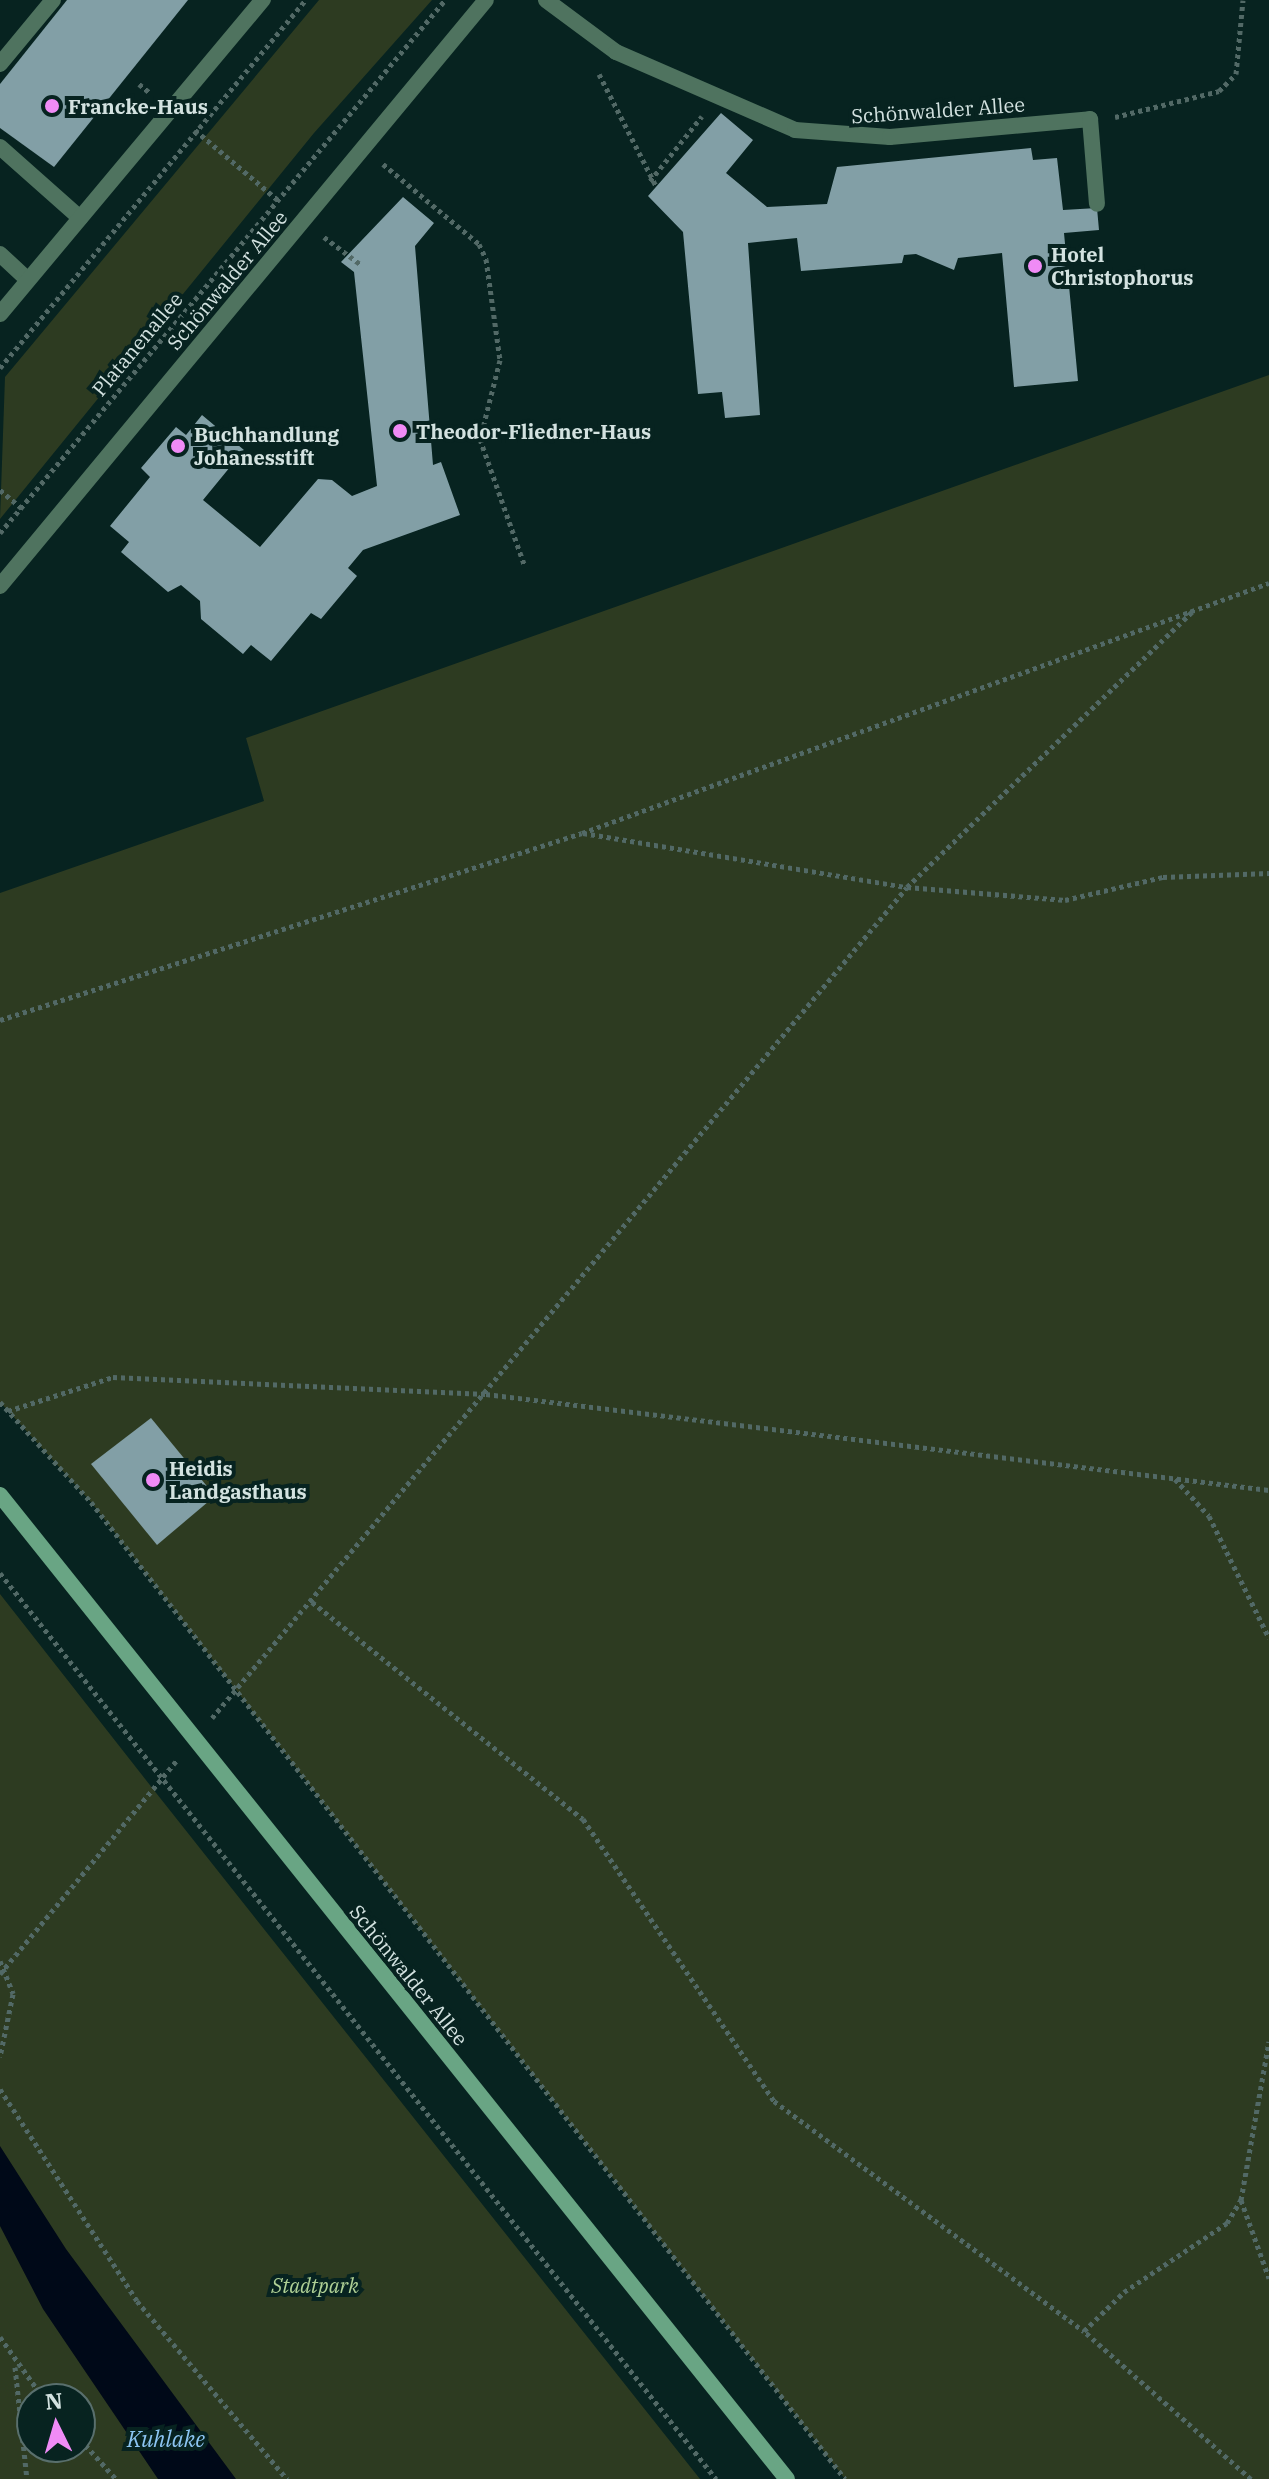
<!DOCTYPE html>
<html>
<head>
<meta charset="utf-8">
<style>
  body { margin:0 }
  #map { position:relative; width:1269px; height:2479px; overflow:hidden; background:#072320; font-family:"IBM Plex Serif",serif }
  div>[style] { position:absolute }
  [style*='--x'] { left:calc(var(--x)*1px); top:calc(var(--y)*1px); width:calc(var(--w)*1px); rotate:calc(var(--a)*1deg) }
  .green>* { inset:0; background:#2d3b21 }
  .water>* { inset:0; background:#000918 }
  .building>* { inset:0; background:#829fa6 }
  .path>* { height:5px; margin-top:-2.5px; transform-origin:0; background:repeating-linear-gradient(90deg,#526966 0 4px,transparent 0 8px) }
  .lane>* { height:16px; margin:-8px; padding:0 8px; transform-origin:8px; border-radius:8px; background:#4f735f }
  .street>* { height:16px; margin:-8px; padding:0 8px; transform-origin:8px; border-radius:8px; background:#4f735f }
  .secondary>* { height:16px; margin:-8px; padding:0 8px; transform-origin:8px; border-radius:8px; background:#69a584 }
  .dots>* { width:22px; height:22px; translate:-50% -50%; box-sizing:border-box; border:4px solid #072320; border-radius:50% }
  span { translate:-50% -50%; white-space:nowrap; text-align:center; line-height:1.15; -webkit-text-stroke:8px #072320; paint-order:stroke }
  .poi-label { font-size:20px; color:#d3e2e0; font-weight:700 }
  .left { translate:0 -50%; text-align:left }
  .street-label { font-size:20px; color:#d3e2e0 }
  .park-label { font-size:20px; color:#b0d196; font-style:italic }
  .water-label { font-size:22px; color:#8cc5f2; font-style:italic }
  .north { position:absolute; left:16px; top:2383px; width:80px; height:80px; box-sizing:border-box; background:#072320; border:2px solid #596f6d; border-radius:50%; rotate:355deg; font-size:22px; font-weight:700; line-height:32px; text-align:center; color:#d3e2e0 }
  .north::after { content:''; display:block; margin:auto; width:28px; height:36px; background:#f08bf6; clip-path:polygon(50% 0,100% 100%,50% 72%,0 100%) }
</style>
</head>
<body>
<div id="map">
  <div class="green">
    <i style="clip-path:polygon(319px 0,432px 0,314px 133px,0 519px,5px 377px)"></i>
    <i style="clip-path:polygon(1269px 375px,1269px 2479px,845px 2479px,91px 1502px,0 1402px,0 893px,264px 801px,246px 738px)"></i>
    <i style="clip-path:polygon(evenodd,0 1594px,153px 1789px,700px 2479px,0 2479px,0 1594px,32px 2399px,80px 2399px,80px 2447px,32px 2447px,32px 2399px)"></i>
  </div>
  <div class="water">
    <i style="clip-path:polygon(0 2146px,66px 2249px,236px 2479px,158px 2479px,43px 2309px,0 2226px)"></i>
  </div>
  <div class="building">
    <i style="clip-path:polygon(67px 0,188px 0,54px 167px,0 128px,0 84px)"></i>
    <i style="clip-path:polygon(721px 113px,753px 140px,726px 173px,767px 207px,827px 204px,837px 167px,1031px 148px,1033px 160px,1057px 158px,1063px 210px,1097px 208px,1099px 230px,1064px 233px,1078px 381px,1014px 387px,1002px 253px,958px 258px,954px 270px,916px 254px,904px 255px,902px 263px,801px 271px,797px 238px,748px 243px,760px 415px,725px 418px,722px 392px,698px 394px,683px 232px,648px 196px)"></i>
    <i style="clip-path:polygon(403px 197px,434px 223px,415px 246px,433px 465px,441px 462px,460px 515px,363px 550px,348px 568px,357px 576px,321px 619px,311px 613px,271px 661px,251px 645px,243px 654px,201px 619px,200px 601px,181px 585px,168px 592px,121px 552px,129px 542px,110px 526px,150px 477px,141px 468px,176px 427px,186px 435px,202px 415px,244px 450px,203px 500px,260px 547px,318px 479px,332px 480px,352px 496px,377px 486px,354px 272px,341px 262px)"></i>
    <i style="clip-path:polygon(151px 1418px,215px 1496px,157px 1545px,91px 1464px)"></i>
  </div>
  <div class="path">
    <i style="--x:599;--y:74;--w:126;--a:63"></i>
    <i style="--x:139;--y:84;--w:14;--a:39"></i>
    <i style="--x:1115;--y:117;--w:107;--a:-14"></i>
    <i style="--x:1219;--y:91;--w:24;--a:-45"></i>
    <i style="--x:1236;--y:74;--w:74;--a:-84.6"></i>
    <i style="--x:195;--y:130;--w:110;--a:40.2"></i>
    <i style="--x:383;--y:164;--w:125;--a:39.8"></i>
    <i style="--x:479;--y:244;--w:17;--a:65"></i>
    <i style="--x:486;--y:259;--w:102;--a:82.1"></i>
    <i style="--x:500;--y:360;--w:81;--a:104.2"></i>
    <i style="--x:480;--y:439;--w:133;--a:70.6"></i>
    <i style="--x:650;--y:181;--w:83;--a:-51.3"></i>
    <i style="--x:324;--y:237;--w:45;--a:36.9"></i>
    <i style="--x:0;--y:368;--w:479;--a:-50.3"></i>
    <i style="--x:0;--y:490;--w:31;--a:40"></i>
    <i style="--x:0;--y:533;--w:694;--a:-50.14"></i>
    <i style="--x:583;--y:833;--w:328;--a:9.5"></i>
    <i style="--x:907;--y:887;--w:159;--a:4.7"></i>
    <i style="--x:1065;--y:900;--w:101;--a:-13.2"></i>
    <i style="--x:1163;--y:877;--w:106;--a:-2.2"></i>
    <i style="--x:0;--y:1020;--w:611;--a:-17.81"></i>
    <i style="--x:582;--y:833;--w:731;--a:-20"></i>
    <i style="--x:0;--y:1402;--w:135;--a:47.7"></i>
    <i style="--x:91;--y:1502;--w:1234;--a:52.34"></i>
    <i style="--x:8;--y:1411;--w:110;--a:-17.9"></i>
    <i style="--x:113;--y:1377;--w:373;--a:2.6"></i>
    <i style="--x:486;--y:1394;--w:789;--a:6.99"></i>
    <i style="--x:1175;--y:1479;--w:50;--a:47.4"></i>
    <i style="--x:1209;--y:1516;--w:136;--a:63.8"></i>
    <i style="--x:0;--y:1573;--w:1155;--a:51.68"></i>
    <i style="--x:312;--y:1602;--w:347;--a:38.7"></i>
    <i style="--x:583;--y:1819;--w:341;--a:55.9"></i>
    <i style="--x:774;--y:2101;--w:386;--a:36.6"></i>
    <i style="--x:212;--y:1718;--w:1083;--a:-50.09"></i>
    <i style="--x:907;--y:887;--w:399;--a:-44"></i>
    <i style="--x:0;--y:1961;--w:35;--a:68"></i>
    <i style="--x:13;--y:1994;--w:64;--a:101.7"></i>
    <i style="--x:0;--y:1974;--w:279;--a:-50.4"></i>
    <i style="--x:0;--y:2089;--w:252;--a:57.1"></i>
    <i style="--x:137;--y:2301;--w:233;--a:49.9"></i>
    <i style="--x:1241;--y:2200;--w:83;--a:70.3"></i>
    <i style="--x:0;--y:2337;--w:76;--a:54.6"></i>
    <i style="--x:15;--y:2367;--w:113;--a:83.9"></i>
    <i style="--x:80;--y:2439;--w:54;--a:48"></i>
    <i style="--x:1251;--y:2479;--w:223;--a:-138.5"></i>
    <i style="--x:1084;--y:2331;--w:56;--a:-44.3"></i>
    <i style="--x:1124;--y:2292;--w:124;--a:-33.8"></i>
    <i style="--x:1227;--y:2223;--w:27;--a:-59"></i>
    <i style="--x:1241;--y:2200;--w:161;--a:-80"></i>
  </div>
  <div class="lane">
    <i style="--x:0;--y:64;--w:83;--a:-50.4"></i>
    <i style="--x:0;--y:147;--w:107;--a:41.6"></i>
  </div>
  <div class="street">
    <i style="--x:546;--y:0;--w:87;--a:36.6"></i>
    <i style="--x:616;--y:52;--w:195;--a:23.5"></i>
    <i style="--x:795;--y:130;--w:95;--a:4.2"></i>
    <i style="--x:890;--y:137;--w:201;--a:-5.1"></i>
    <i style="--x:1090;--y:119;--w:85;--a:85.3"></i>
    <i style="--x:0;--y:254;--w:38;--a:43"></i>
    <i style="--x:0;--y:314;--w:410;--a:-50.1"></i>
    <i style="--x:0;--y:586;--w:761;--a:-50.33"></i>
  </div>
  <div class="secondary">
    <i style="--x:0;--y:1495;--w:1260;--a:51.35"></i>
  </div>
  <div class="dots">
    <i style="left:52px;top:106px;background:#f08bf6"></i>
    <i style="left:1035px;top:266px;background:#f08bf6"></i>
    <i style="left:400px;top:431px;background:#f08bf6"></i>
    <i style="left:178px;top:446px;background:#f08bf6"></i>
    <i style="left:153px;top:1480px;background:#f08bf6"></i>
  </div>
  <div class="poi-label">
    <span class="left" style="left:68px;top:106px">Francke-Haus</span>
    <span class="left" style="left:1051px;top:266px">Hotel<br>Christophorus</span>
    <span class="left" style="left:416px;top:431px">Theodor-Fliedner-Haus</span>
    <span class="left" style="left:194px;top:446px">Buchhandlung<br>Johanesstift</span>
    <span class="left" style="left:169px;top:1480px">Heidis<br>Landgasthaus</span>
  </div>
  <div class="street-label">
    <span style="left:938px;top:110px;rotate:-4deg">Schönwalder Allee</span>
    <span style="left:227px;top:280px;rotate:-50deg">Schönwalder Allee</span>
    <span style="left:137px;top:344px;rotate:-50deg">Platanenallee</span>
    <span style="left:409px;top:1975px;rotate:51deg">Schönwalder Allee</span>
  </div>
  <div class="park-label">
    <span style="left:315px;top:2285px">Stadtpark</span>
  </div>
  <div class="water-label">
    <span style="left:166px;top:2439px">Kuhlake</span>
  </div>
  <div class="north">N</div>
</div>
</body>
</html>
